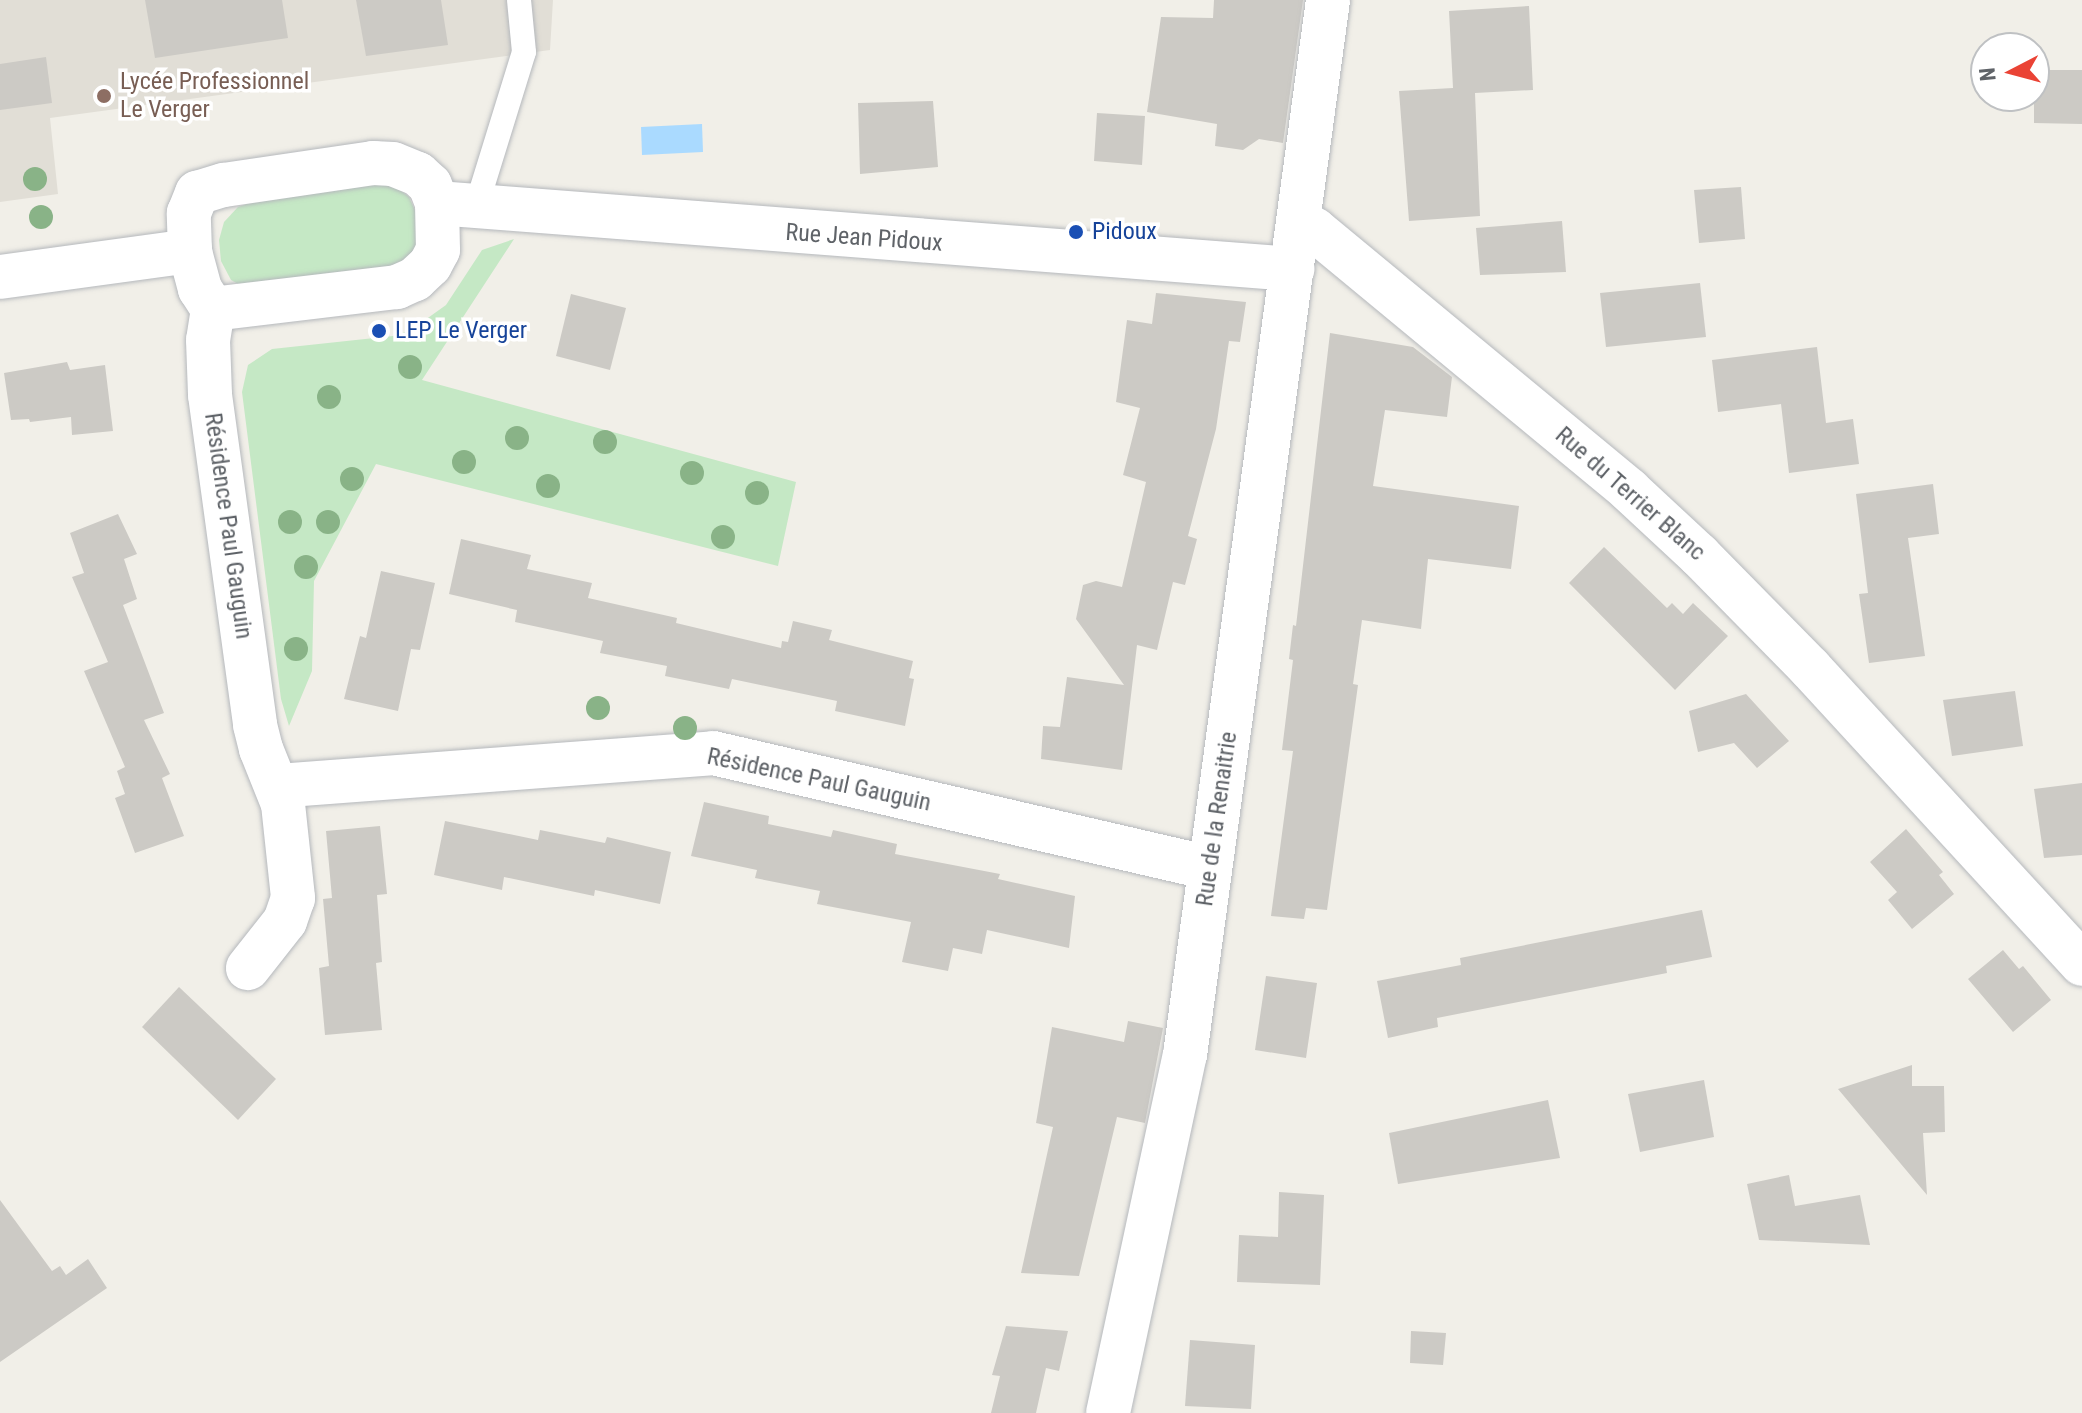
<!DOCTYPE html>
<html>
<head>
<meta charset="utf-8">
<style>
  body { margin:0 }
  #map { position:relative; width:2082px; height:1413px; overflow:hidden; background:#f1efe8; font-family:"Roboto Condensed",sans-serif }
  div>[style] { position:absolute }
  [style*='--x'] { left:calc(var(--x)*1px); top:calc(var(--y)*1px); width:calc(var(--w)*1px); rotate:calc(var(--a)*1deg) }
  .education>* { inset:0; background:#e1ded6 }
  .green>* { inset:0; background:#c5e8c5 }
  .water>* { inset:0; background:#aadaff }
  .building>* { inset:0; background:#cccac5 }
  .roads { filter:drop-shadow(0 0 2px #b5b8bc) drop-shadow(0 0 2px #b5b8bc) }
  .service>* { height:24px; margin:-12px; padding:0 12px; transform-origin:12px; border-radius:12px; background:#fff }
  .minor>* { height:44px; margin:-22px; padding:0 22px; transform-origin:22px; border-radius:22px; background:#fff }
  .trees>* { width:24px; height:24px; margin:-12px; border-radius:50%; background:#89b387 }
  .dots>* { width:22px; height:22px; translate:-50% -50%; box-sizing:border-box; border:4px solid #fff; border-radius:50% }
  span { translate:-50% -50%; white-space:nowrap; text-align:center; line-height:1.15; -webkit-text-stroke:7px #fff; paint-order:stroke }
  .education-label { font-size:24px; color:#785e54 }
  .left { translate:0 -50%; text-align:left }
  .transit-label { font-size:24px; color:#164399 }
  .street-label { font-size:24px; color:#5f6368 }
  .north { position:absolute; left:1970px; top:32px; width:80px; height:80px; box-sizing:border-box; background:#fff; border:2px solid #bfc1c3; border-radius:50%; rotate:264deg; font-size:22px; font-weight:700; line-height:32px; text-align:center; color:#5f6368 }
  .north::after { content:''; display:block; margin:auto; width:28px; height:36px; background:#ea4335; clip-path:polygon(50% 0,100% 100%,50% 72%,0 100%) }
</style>
</head>
<body>
<div id="map">
  <div class="education">
    <i style="clip-path:polygon(0 0,553px 0,550px 50px,50px 118px,58px 194px,0 202px)"></i>
  </div>
  <div class="green">
    <i style="clip-path:polygon(373px 183px,394px 185px,409px 197px,417px 215px,419px 233px,415px 252px,404px 266px,249px 290px,231px 280px,221px 261px,219px 240px,224px 222px,238px 207px,258px 200px)"></i>
    <i style="clip-path:polygon(514px 239px,422px 380px,796px 482px,778px 566px,376px 464px,314px 581px,312px 671px,289px 726px,281px 699px,242px 392px,248px 365px,272px 349px,393px 336px,411px 330px,446px 305px,482px 250px)"></i>
  </div>
  <div class="water">
    <i style="clip-path:polygon(702px 124px,703px 152px,642px 155px,641px 127px)"></i>
  </div>
  <div class="building">
    <i style="clip-path:polygon(145px 0,282px 0,288px 38px,155px 58px)"></i>
    <i style="clip-path:polygon(356px 0,441px 0,448px 45px,366px 56px)"></i>
    <i style="clip-path:polygon(1214px 0,1303px 0,1283px 143px,1259px 139px,1243px 150px,1215px 146px,1217px 124px,1147px 112px,1161px 17px,1213px 18px)"></i>
    <i style="clip-path:polygon(1529px 6px,1533px 90px,1475px 93px,1480px 216px,1409px 221px,1399px 91px,1453px 88px,1449px 11px)"></i>
    <i style="clip-path:polygon(46px 57px,52px 103px,0 110px,0 64px)"></i>
    <i style="clip-path:polygon(2034px 70px,2082px 70px,2082px 124px,2034px 123px)"></i>
    <i style="clip-path:polygon(933px 101px,938px 167px,860px 174px,858px 103px)"></i>
    <i style="clip-path:polygon(1097px 113px,1145px 116px,1142px 165px,1094px 161px)"></i>
    <i style="clip-path:polygon(1741px 187px,1745px 239px,1699px 243px,1694px 190px)"></i>
    <i style="clip-path:polygon(1562px 221px,1566px 272px,1480px 275px,1476px 228px)"></i>
    <i style="clip-path:polygon(1700px 283px,1706px 337px,1606px 347px,1600px 293px)"></i>
    <i style="clip-path:polygon(1156px 293px,1246px 302px,1240px 342px,1229px 341px,1216px 429px,1188px 536px,1197px 539px,1185px 585px,1173px 582px,1157px 650px,1137px 645px,1122px 770px,1041px 759px,1043px 726px,1060px 727px,1067px 677px,1124px 685px,1076px 619px,1083px 585px,1096px 581px,1122px 587px,1146px 482px,1123px 475px,1140px 408px,1116px 402px,1127px 320px,1152px 324px)"></i>
    <i style="clip-path:polygon(571px 294px,626px 308px,610px 370px,556px 356px)"></i>
    <i style="clip-path:polygon(1330px 333px,1413px 347px,1452px 377px,1447px 417px,1385px 410px,1373px 486px,1519px 506px,1511px 569px,1428px 559px,1421px 629px,1362px 620px,1353px 684px,1358px 685px,1327px 910px,1306px 908px,1304px 919px,1271px 916px,1293px 751px,1282px 750px,1293px 660px,1289px 659px,1293px 625px,1296px 626px)"></i>
    <i style="clip-path:polygon(1817px 347px,1826px 423px,1853px 419px,1859px 464px,1789px 473px,1781px 404px,1718px 412px,1712px 360px)"></i>
    <i style="clip-path:polygon(67px 362px,70px 370px,105px 365px,113px 431px,72px 435px,71px 417px,30px 422px,29px 419px,11px 420px,4px 373px)"></i>
    <i style="clip-path:polygon(1933px 484px,1939px 534px,1908px 538px,1925px 656px,1869px 663px,1859px 594px,1868px 593px,1856px 494px)"></i>
    <i style="clip-path:polygon(118px 514px,137px 554px,124px 559px,137px 599px,123px 605px,164px 713px,144px 720px,170px 774px,162px 778px,184px 836px,135px 853px,115px 798px,125px 794px,117px 771px,125px 767px,84px 671px,108px 662px,72px 577px,84px 573px,70px 533px)"></i>
    <i style="clip-path:polygon(461px 539px,531px 555px,527px 569px,592px 583px,588px 598px,677px 618px,676px 623px,781px 648px,782px 641px,788px 642px,793px 621px,832px 630px,829px 640px,913px 661px,909px 678px,914px 679px,905px 726px,835px 711px,837px 701px,732px 679px,729px 689px,665px 676px,667px 666px,600px 653px,603px 641px,515px 622px,517px 610px,449px 594px)"></i>
    <i style="clip-path:polygon(1604px 547px,1667px 608px,1672px 603px,1683px 614px,1693px 603px,1728px 636px,1675px 690px,1569px 583px)"></i>
    <i style="clip-path:polygon(381px 571px,435px 583px,420px 650px,411px 649px,398px 711px,344px 699px,360px 636px,366px 638px)"></i>
    <i style="clip-path:polygon(2015px 691px,2023px 746px,1952px 756px,1943px 700px)"></i>
    <i style="clip-path:polygon(1746px 694px,1789px 741px,1757px 768px,1734px 743px,1698px 752px,1689px 711px)"></i>
    <i style="clip-path:polygon(2082px 783px,2082px 855px,2044px 858px,2034px 789px)"></i>
    <i style="clip-path:polygon(704px 802px,769px 816px,768px 824px,831px 837px,833px 830px,897px 844px,895px 854px,1000px 874px,998px 879px,1075px 896px,1069px 948px,987px 930px,982px 954px,953px 948px,948px 971px,902px 962px,911px 922px,817px 904px,820px 891px,755px 878px,757px 870px,691px 856px)"></i>
    <i style="clip-path:polygon(445px 821px,538px 840px,540px 830px,605px 843px,607px 837px,671px 852px,660px 904px,595px 890px,594px 896px,504px 877px,502px 890px,434px 875px)"></i>
    <i style="clip-path:polygon(380px 826px,387px 894px,377px 895px,382px 962px,376px 963px,382px 1030px,325px 1035px,319px 968px,329px 966px,323px 899px,332px 898px,326px 831px)"></i>
    <i style="clip-path:polygon(1906px 829px,1943px 872px,1939px 875px,1954px 894px,1912px 929px,1888px 900px,1897px 892px,1870px 862px)"></i>
    <i style="clip-path:polygon(1702px 910px,1712px 957px,1666px 966px,1667px 973px,1437px 1018px,1438px 1027px,1388px 1038px,1377px 981px,1461px 965px,1460px 958px)"></i>
    <i style="clip-path:polygon(2003px 950px,2019px 969px,2023px 966px,2051px 1000px,2013px 1032px,1968px 979px)"></i>
    <i style="clip-path:polygon(1266px 976px,1317px 983px,1306px 1058px,1255px 1050px)"></i>
    <i style="clip-path:polygon(179px 987px,276px 1079px,238px 1120px,142px 1027px)"></i>
    <i style="clip-path:polygon(1128px 1021px,1163px 1028px,1145px 1123px,1117px 1117px,1079px 1276px,1021px 1273px,1053px 1127px,1036px 1123px,1052px 1027px,1124px 1042px)"></i>
    <i style="clip-path:polygon(1912px 1065px,1912px 1086px,1944px 1086px,1945px 1132px,1923px 1133px,1927px 1195px,1838px 1089px)"></i>
    <i style="clip-path:polygon(1704px 1080px,1714px 1137px,1640px 1152px,1628px 1094px)"></i>
    <i style="clip-path:polygon(1548px 1100px,1560px 1158px,1398px 1184px,1389px 1133px)"></i>
    <i style="clip-path:polygon(1789px 1175px,1795px 1206px,1860px 1195px,1870px 1245px,1759px 1240px,1747px 1184px)"></i>
    <i style="clip-path:polygon(1279px 1192px,1324px 1195px,1320px 1285px,1237px 1282px,1239px 1235px,1278px 1237px)"></i>
    <i style="clip-path:polygon(0 1200px,52px 1271px,60px 1266px,66px 1275px,88px 1259px,107px 1288px,0 1362px)"></i>
    <i style="clip-path:polygon(1006px 1326px,1068px 1331px,1059px 1371px,1046px 1368px,1036px 1413px,991px 1413px,1000px 1376px,992px 1375px)"></i>
    <i style="clip-path:polygon(1411px 1331px,1446px 1333px,1443px 1365px,1410px 1363px)"></i>
    <i style="clip-path:polygon(1190px 1340px,1255px 1345px,1251px 1409px,1185px 1406px)"></i>
  </div>
  <div class="roads">
    <div class="service">
      <i style="--x:476;--y:207;--w:162;--a:-72.8"></i>
      <i style="--x:524;--y:52;--w:52;--a:-95.5"></i>
    </div>
    <div class="minor">
      <i style="--x:373;--y:163;--w:20;--a:3"></i>
      <i style="--x:393;--y:164;--w:27;--a:22"></i>
      <i style="--x:418;--y:174;--w:16;--a:43"></i>
      <i style="--x:430;--y:185;--w:19;--a:69"></i>
      <i style="--x:437;--y:203;--w:47;--a:88.8"></i>
      <i style="--x:438;--y:250;--w:17;--a:118"></i>
      <i style="--x:430;--y:265;--w:21;--a:137"></i>
      <i style="--x:415;--y:279;--w:20;--a:156"></i>
      <i style="--x:397;--y:287;--w:185;--a:173.2"></i>
      <i style="--x:213;--y:309;--w:24;--a:-123"></i>
      <i style="--x:200;--y:289;--w:39;--a:-105"></i>
      <i style="--x:190;--y:251;--w:38;--a:-92"></i>
      <i style="--x:189;--y:213;--w:22;--a:-68"></i>
      <i style="--x:197;--y:193;--w:28;--a:-17"></i>
      <i style="--x:224;--y:185;--w:151;--a:-8.4"></i>
      <i style="--x:437;--y:203;--w:858;--a:4.41"></i>
      <i style="--x:1299;--y:221;--w:18;--a:29"></i>
      <i style="--x:1315;--y:230;--w:408;--a:39.6"></i>
      <i style="--x:1629;--y:490;--w:96;--a:42.9"></i>
      <i style="--x:1699;--y:555;--w:158;--a:45.5"></i>
      <i style="--x:1810;--y:668;--w:402;--a:47.4"></i>
      <i style="--x:0;--y:277;--w:192;--a:-7.8"></i>
      <i style="--x:213;--y:309;--w:31;--a:99"></i>
      <i style="--x:208;--y:340;--w:55;--a:87.9"></i>
      <i style="--x:210;--y:395;--w:333;--a:82.2"></i>
      <i style="--x:255;--y:725;--w:25;--a:76"></i>
      <i style="--x:261;--y:749;--w:59;--a:68.2"></i>
      <i style="--x:283;--y:804;--w:95;--a:83.9"></i>
      <i style="--x:293;--y:898;--w:24;--a:109"></i>
      <i style="--x:285;--y:921;--w:60;--a:128.2"></i>
      <i style="--x:277;--y:786;--w:437;--a:-4.3"></i>
      <i style="--x:713;--y:753;--w:510;--a:13.03"></i>
      <i style="--x:1108;--y:1413;--w:366;--a:-77.9"></i>
      <i style="--x:1185;--y:1055;--w:1065;--a:-82.28"></i>
    </div>
  </div>
  <div class="trees">
    <i style="left:35px;top:179px"></i>
    <i style="left:41px;top:217px"></i>
    <i style="left:410px;top:367px"></i>
    <i style="left:329px;top:397px"></i>
    <i style="left:517px;top:438px"></i>
    <i style="left:605px;top:442px"></i>
    <i style="left:464px;top:462px"></i>
    <i style="left:692px;top:473px"></i>
    <i style="left:352px;top:479px"></i>
    <i style="left:548px;top:486px"></i>
    <i style="left:757px;top:493px"></i>
    <i style="left:290px;top:522px"></i>
    <i style="left:328px;top:522px"></i>
    <i style="left:723px;top:537px"></i>
    <i style="left:306px;top:567px"></i>
    <i style="left:296px;top:649px"></i>
    <i style="left:598px;top:708px"></i>
    <i style="left:685px;top:728px"></i>
  </div>
  <div class="dots">
    <i style="left:104px;top:96px;background:#8d6e63"></i>
    <i style="left:1076px;top:232px;background:#1a4fb4"></i>
    <i style="left:379px;top:331px;background:#1a4fb4"></i>
  </div>
  <div class="education-label">
    <span class="left" style="left:120px;top:96px">Lycée Professionnel<br>Le Verger</span>
  </div>
  <div class="transit-label">
    <span class="left" style="left:1092px;top:232px">Pidoux</span>
    <span class="left" style="left:395px;top:331px">LEP Le Verger</span>
  </div>
  <div class="street-label">
    <span style="left:864px;top:238px;rotate:4deg">Rue Jean Pidoux</span>
    <span style="left:1630px;top:494px;rotate:41deg">Rue du Terrier Blanc</span>
    <span style="left:228px;top:526px;rotate:82deg">Résidence Paul Gauguin</span>
    <span style="left:819px;top:780px;rotate:12deg">Résidence Paul Gauguin</span>
    <span style="left:1217px;top:819px;rotate:-82deg">Rue de la Renaitrie</span>
  </div>
  <div class="north">N</div>
</div>
</body>
</html>
